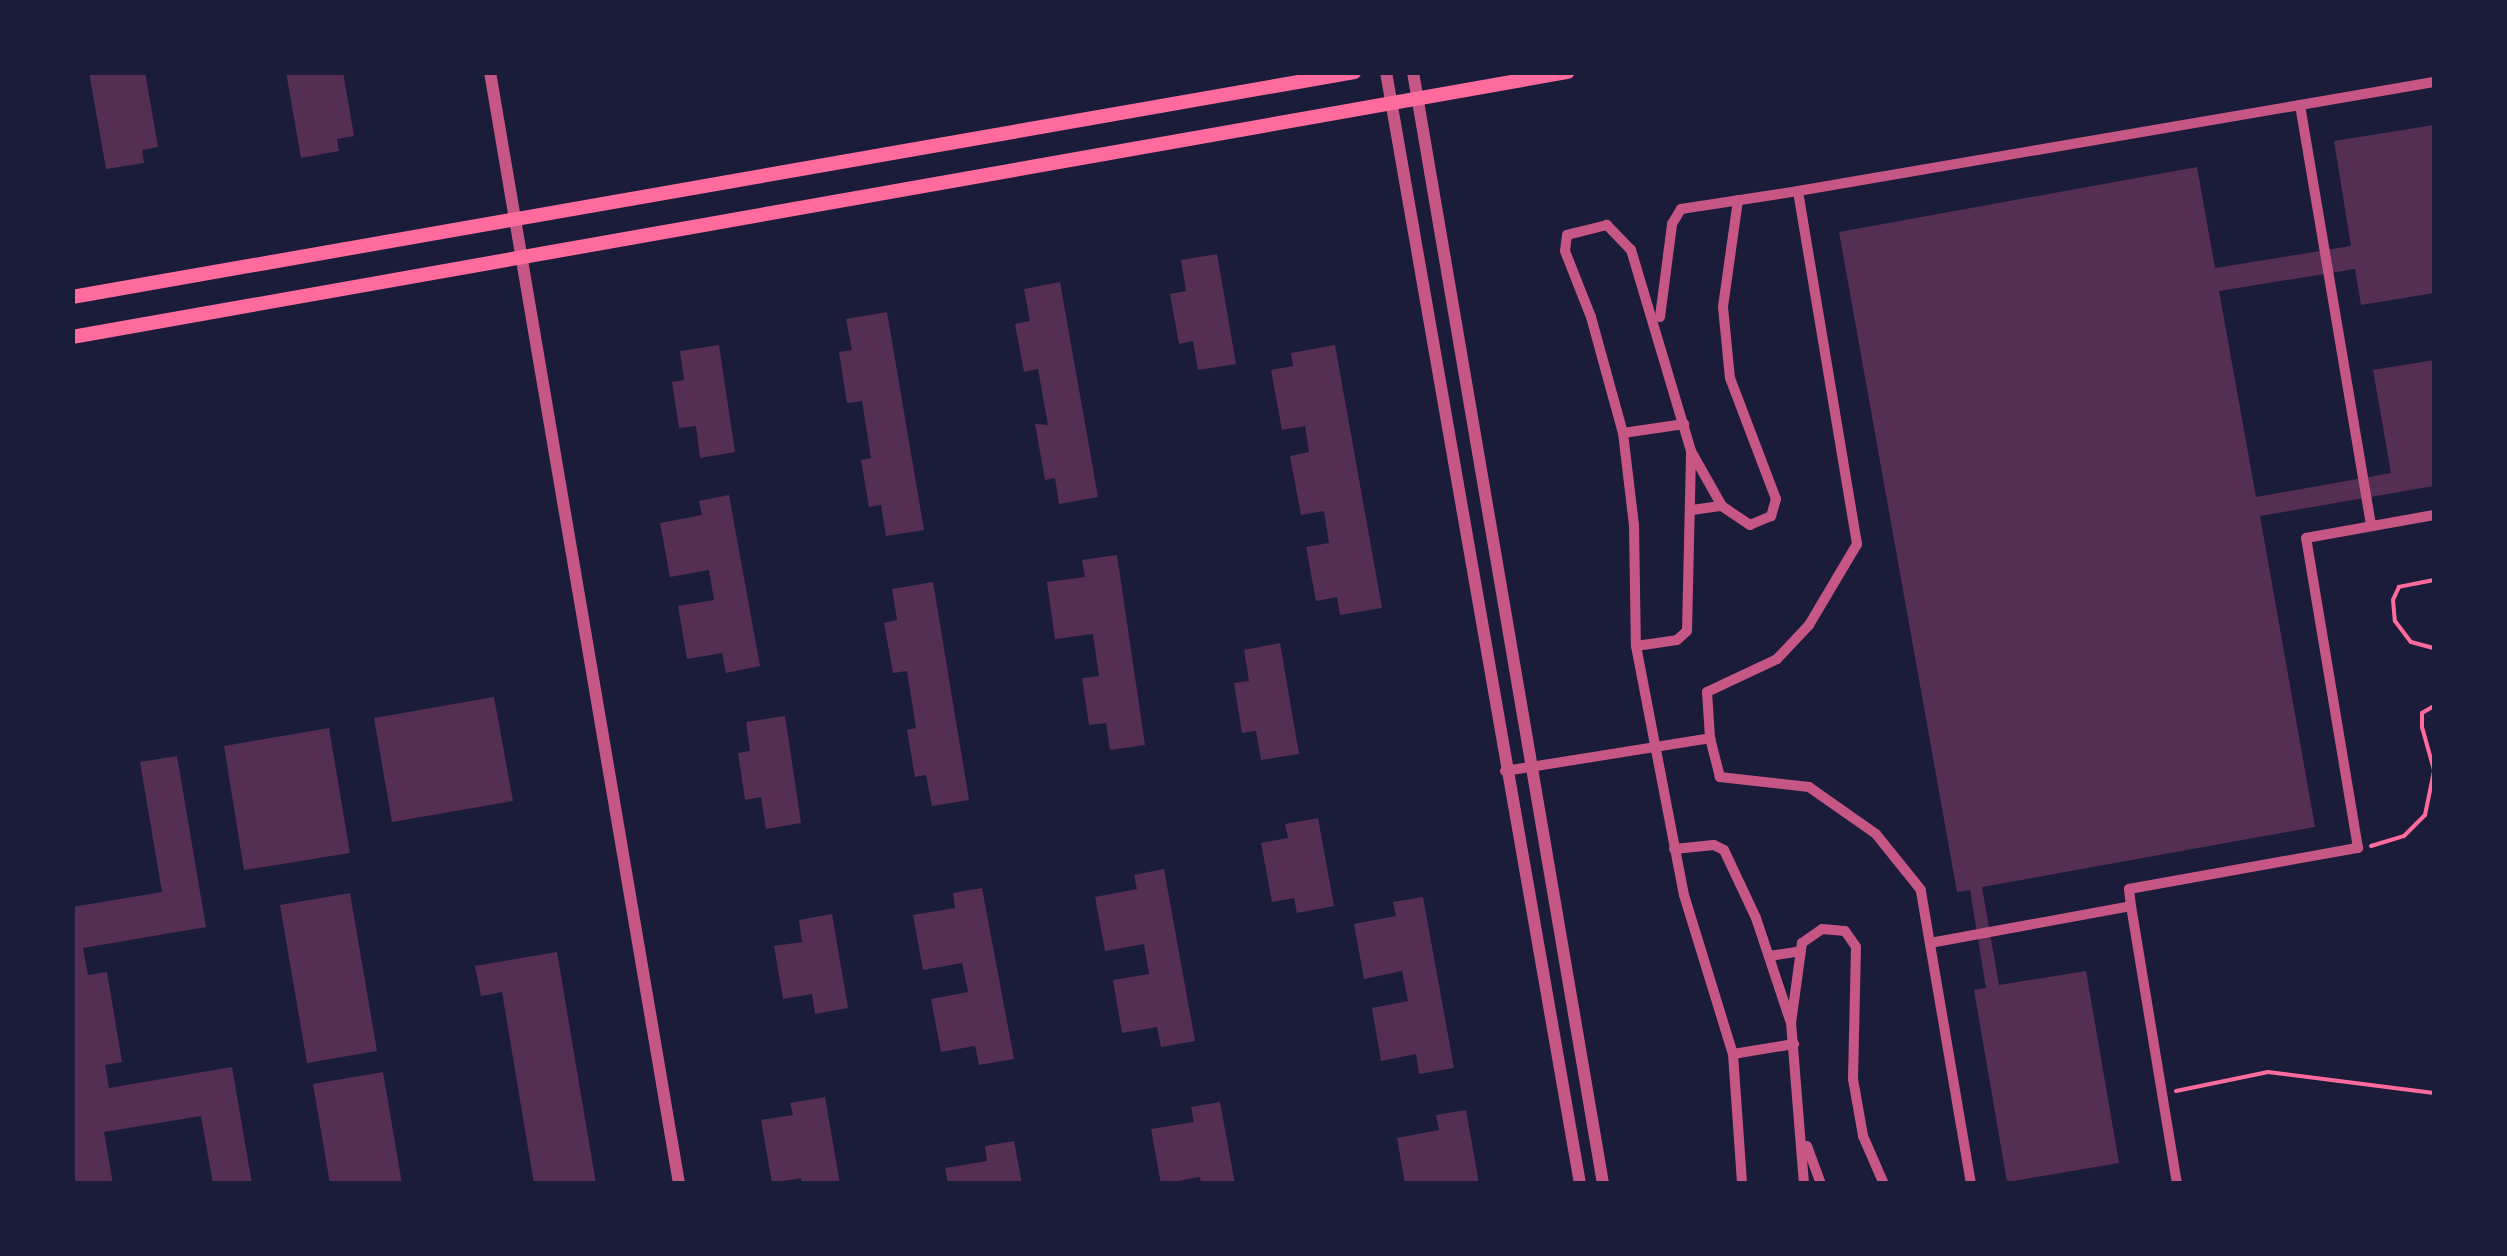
<!DOCTYPE html>
<html>
<head>
<meta charset="utf-8">
<style>
  body { margin:0 }
  #map { position:relative; width:2507px; height:1256px; overflow:hidden; background:#1b1b3a; font-family:"Roboto Condensed",sans-serif }
  div>[style] { position:absolute }
  [style*='--x'] { left:calc(var(--x)*1px); top:calc(var(--y)*1px); width:calc(var(--w)*1px); rotate:calc(var(--a)*1deg) }
  .building>* { inset:0; background:#542f53 }
  .path>* { height:4px; margin:-2px; padding:0 2px; transform-origin:2px; border-radius:2px; background:#ff6b9d }
  .minor>* { height:10px; margin:-5px; padding:0 5px; transform-origin:5px; border-radius:5px; background:#c65784 }
  .tertiary>* { height:12px; margin:-6px; padding:0 6px; transform-origin:6px; border-radius:6px; background:#c65784 }
  .secondary>* { height:14px; margin:-7px; padding:0 7px; transform-origin:7px; border-radius:7px; background:#ff6b9d }
  span { translate:-50% -50%; white-space:nowrap; text-align:center; line-height:1.15; -webkit-text-stroke:8px #1b1b3a; paint-order:stroke }
  .frame { position:absolute; inset:0; border:75px solid #1b1b3a; pointer-events:none }
</style>
</head>
<body>
<div id="map">
  <div class="building">
    <i style="clip-path:polygon(89px 72px,145px 72px,158px 147px,142px 150px,144px 163px,106px 169px)"></i>
    <i style="clip-path:polygon(286px 72px,343px 72px,354px 136px,337px 139px,339px 151px,301px 158px)"></i>
    <i style="clip-path:polygon(2434px 125px,2434px 293px,2361px 305px,2355px 269px,2219px 291px,2256px 497px,2391px 473px,2373px 370px,2434px 360px,2434px 486px,2260px 516px,2315px 827px,1982px 887px,1999px 985px,2086px 971px,2119px 1163px,2007px 1182px,1974px 990px,1986px 988px,1970px 890px,1957px 892px,1839px 232px,2197px 167px,2215px 268px,2351px 246px,2334px 141px)"></i>
    <i style="clip-path:polygon(1217px 254px,1236px 364px,1198px 370px,1193px 341px,1179px 344px,1170px 294px,1186px 291px,1181px 260px)"></i>
    <i style="clip-path:polygon(1060px 282px,1098px 497px,1059px 504px,1055px 478px,1045px 480px,1035px 424px,1048px 425px,1038px 369px,1024px 372px,1015px 324px,1030px 321px,1024px 289px)"></i>
    <i style="clip-path:polygon(887px 312px,924px 530px,886px 536px,881px 505px,869px 507px,861px 460px,871px 458px,862px 401px,847px 403px,839px 352px,852px 350px,846px 319px)"></i>
    <i style="clip-path:polygon(719px 345px,735px 452px,700px 458px,696px 426px,679px 428px,672px 382px,684px 380px,680px 351px)"></i>
    <i style="clip-path:polygon(1335px 345px,1382px 608px,1340px 615px,1337px 597px,1316px 601px,1306px 547px,1329px 543px,1324px 511px,1301px 515px,1290px 456px,1309px 452px,1305px 426px,1282px 430px,1271px 370px,1293px 366px,1291px 353px)"></i>
    <i style="clip-path:polygon(729px 495px,760px 666px,726px 673px,722px 653px,687px 659px,678px 606px,714px 600px,709px 570px,670px 577px,660px 523px,702px 515px,699px 501px)"></i>
    <i style="clip-path:polygon(1117px 555px,1145px 745px,1110px 750px,1106px 723px,1089px 725px,1082px 678px,1099px 676px,1093px 634px,1055px 639px,1047px 582px,1085px 577px,1082px 560px)"></i>
    <i style="clip-path:polygon(933px 582px,969px 800px,932px 806px,926px 775px,915px 777px,907px 730px,916px 728px,907px 671px,893px 673px,884px 623px,897px 620px,892px 589px)"></i>
    <i style="clip-path:polygon(1280px 643px,1299px 754px,1261px 760px,1256px 731px,1242px 733px,1234px 683px,1249px 681px,1244px 650px)"></i>
    <i style="clip-path:polygon(494px 697px,513px 801px,392px 822px,374px 718px)"></i>
    <i style="clip-path:polygon(785px 716px,801px 823px,766px 829px,761px 797px,745px 800px,738px 753px,750px 751px,746px 722px)"></i>
    <i style="clip-path:polygon(329px 728px,350px 853px,244px 870px,224px 746px)"></i>
    <i style="clip-path:polygon(177px 756px,206px 927px,83px 948px,88px 975px,107px 972px,122px 1062px,105px 1065px,109px 1088px,232px 1067px,252px 1184px,213px 1184px,201px 1116px,104px 1132px,113px 1184px,74px 1184px,72px 907px,162px 892px,140px 762px)"></i>
    <i style="clip-path:polygon(1318px 818px,1334px 906px,1297px 913px,1294px 898px,1272px 902px,1261px 843px,1288px 838px,1285px 824px)"></i>
    <i style="clip-path:polygon(1164px 869px,1195px 1041px,1161px 1047px,1157px 1027px,1122px 1033px,1113px 980px,1149px 974px,1144px 944px,1105px 951px,1095px 897px,1137px 889px,1134px 875px)"></i>
    <i style="clip-path:polygon(982px 888px,1014px 1059px,979px 1065px,975px 1046px,941px 1052px,931px 999px,968px 992px,962px 963px,923px 970px,913px 915px,955px 908px,953px 893px)"></i>
    <i style="clip-path:polygon(350px 893px,377px 1051px,307px 1063px,280px 905px)"></i>
    <i style="clip-path:polygon(1423px 897px,1454px 1068px,1419px 1074px,1416px 1054px,1381px 1061px,1372px 1008px,1408px 1001px,1402px 971px,1364px 979px,1354px 924px,1396px 916px,1393px 902px)"></i>
    <i style="clip-path:polygon(832px 914px,848px 1008px,815px 1014px,812px 994px,783px 999px,774px 946px,802px 942px,799px 920px)"></i>
    <i style="clip-path:polygon(557px 952px,596px 1184px,534px 1184px,502px 992px,481px 996px,475px 966px)"></i>
    <i style="clip-path:polygon(383px 1072px,402px 1184px,330px 1184px,313px 1084px)"></i>
    <i style="clip-path:polygon(825px 1097px,840px 1184px,802px 1184px,801px 1178px,772px 1183px,761px 1120px,793px 1115px,790px 1103px)"></i>
    <i style="clip-path:polygon(1220px 1102px,1235px 1184px,1201px 1184px,1200px 1177px,1161px 1184px,1151px 1129px,1194px 1122px,1191px 1107px)"></i>
    <i style="clip-path:polygon(1466px 1110px,1479px 1184px,1405px 1184px,1397px 1138px,1439px 1130px,1436px 1115px)"></i>
    <i style="clip-path:polygon(1014px 1141px,1022px 1184px,948px 1184px,945px 1168px,987px 1161px,985px 1146px)"></i>
  </div>
  <div class="path">
    <i style="--x:2434;--y:580;--w:36;--a:169"></i>
    <i style="--x:2399;--y:587;--w:14;--a:115"></i>
    <i style="--x:2393;--y:600;--w:21;--a:85"></i>
    <i style="--x:2395;--y:621;--w:26;--a:53"></i>
    <i style="--x:2411;--y:642;--w:24;--a:15"></i>
    <i style="--x:2434;--y:706;--w:14;--a:150"></i>
    <i style="--x:2422;--y:713;--w:14;--a:90"></i>
    <i style="--x:2422;--y:727;--w:45;--a:74.4"></i>
    <i style="--x:2371;--y:846;--w:34;--a:-17"></i>
    <i style="--x:2404;--y:836;--w:30;--a:-45"></i>
    <i style="--x:2425;--y:815;--w:45;--a:-78.4"></i>
    <i style="--x:2176;--y:1091;--w:94;--a:-11.7"></i>
    <i style="--x:2268;--y:1072;--w:167;--a:7.2"></i>
  </div>
  <div class="minor">
    <i style="--x:2300;--y:105;--w:427;--a:80.4"></i>
    <i style="--x:1738;--y:200;--w:108;--a:98"></i>
    <i style="--x:1723;--y:307;--w:71;--a:84.4"></i>
    <i style="--x:1730;--y:378;--w:129;--a:69.2"></i>
    <i style="--x:1776;--y:499;--w:18;--a:106"></i>
    <i style="--x:1771;--y:516;--w:23;--a:157"></i>
    <i style="--x:1750;--y:525;--w:34;--a:-146"></i>
    <i style="--x:1722;--y:506;--w:63;--a:-119.4"></i>
    <i style="--x:1691;--y:451;--w:210;--a:-106.6"></i>
    <i style="--x:1631;--y:250;--w:35;--a:-134"></i>
    <i style="--x:1607;--y:225;--w:41;--a:166"></i>
    <i style="--x:1567;--y:235;--w:16;--a:97"></i>
    <i style="--x:1565;--y:251;--w:71;--a:68.5"></i>
    <i style="--x:1591;--y:317;--w:120;--a:74.6"></i>
    <i style="--x:1623;--y:433;--w:93;--a:83.2"></i>
    <i style="--x:1634;--y:525;--w:121;--a:89.1"></i>
    <i style="--x:1636;--y:646;--w:254;--a:79.1"></i>
    <i style="--x:1684;--y:895;--w:166;--a:72.9"></i>
    <i style="--x:1733;--y:1054;--w:130;--a:86"></i>
    <i style="--x:1660;--y:317;--w:94;--a:-82.6"></i>
    <i style="--x:1672;--y:224;--w:17;--a:-59"></i>
    <i style="--x:1681;--y:209;--w:118;--a:-8.7"></i>
    <i style="--x:1623;--y:433;--w:62;--a:-8.4"></i>
    <i style="--x:1692;--y:510;--w:30;--a:-8"></i>
    <i style="--x:1636;--y:646;--w:41;--a:-8.3"></i>
    <i style="--x:1677;--y:640;--w:13;--a:-42"></i>
    <i style="--x:1687;--y:631;--w:179;--a:-88.7"></i>
    <i style="--x:1505;--y:771;--w:208;--a:-9.1"></i>
    <i style="--x:1674;--y:849;--w:40;--a:-5.7"></i>
    <i style="--x:1714;--y:845;--w:11;--a:27"></i>
    <i style="--x:1724;--y:850;--w:75;--a:64.8"></i>
    <i style="--x:1756;--y:918;--w:108;--a:71.6"></i>
    <i style="--x:2131;--y:906;--w:17;--a:-97"></i>
    <i style="--x:2129;--y:889;--w:233;--a:-10.2"></i>
    <i style="--x:2358;--y:848;--w:314;--a:-99.5"></i>
    <i style="--x:2306;--y:538;--w:130;--a:-10.2"></i>
    <i style="--x:1930;--y:943;--w:204;--a:-10.4"></i>
    <i style="--x:2131;--y:906;--w:282;--a:80.6"></i>
    <i style="--x:1770;--y:956;--w:31;--a:-9"></i>
    <i style="--x:1733;--y:1054;--w:62;--a:-9.3"></i>
    <i style="--x:1807;--y:1146;--w:40;--a:69.8"></i>
    <i style="--x:1804;--y:1184;--w:162;--a:-94.6"></i>
    <i style="--x:1791;--y:1023;--w:81;--a:-82.2"></i>
    <i style="--x:1802;--y:943;--w:24;--a:-35"></i>
    <i style="--x:1822;--y:929;--w:23;--a:5"></i>
    <i style="--x:1845;--y:931;--w:19;--a:55"></i>
    <i style="--x:1856;--y:947;--w:132;--a:91.3"></i>
    <i style="--x:1853;--y:1079;--w:58;--a:80"></i>
    <i style="--x:1863;--y:1136;--w:52;--a:66.4"></i>
    <i style="--x:1971;--y:1184;--w:298;--a:-99.7"></i>
    <i style="--x:1921;--y:890;--w:72;--a:-128.8"></i>
    <i style="--x:1876;--y:834;--w:82;--a:-145"></i>
    <i style="--x:1809;--y:787;--w:90;--a:-173.6"></i>
    <i style="--x:1720;--y:777;--w:40;--a:-104.4"></i>
    <i style="--x:1710;--y:738;--w:46;--a:-93.7"></i>
    <i style="--x:1707;--y:692;--w:77;--a:-25.2"></i>
    <i style="--x:1777;--y:659;--w:47;--a:-46.7"></i>
    <i style="--x:1809;--y:625;--w:94;--a:-59.3"></i>
    <i style="--x:1857;--y:544;--w:358;--a:-99.5"></i>
    <i style="--x:1798;--y:191;--w:645;--a:-9.73"></i>
  </div>
  <div class="tertiary">
    <i style="--x:490;--y:72;--w:1128;--a:80.35"></i>
    <i style="--x:1386;--y:72;--w:1129;--a:80.1"></i>
    <i style="--x:1413;--y:72;--w:1128;--a:80.3"></i>
  </div>
  <div class="secondary">
    <i style="--x:72;--y:297;--w:1302;--a:-9.95"></i>
    <i style="--x:72;--y:337;--w:1519;--a:-10.05"></i>
  </div>
  <div class="frame"></div>
</div>
</body>
</html>
